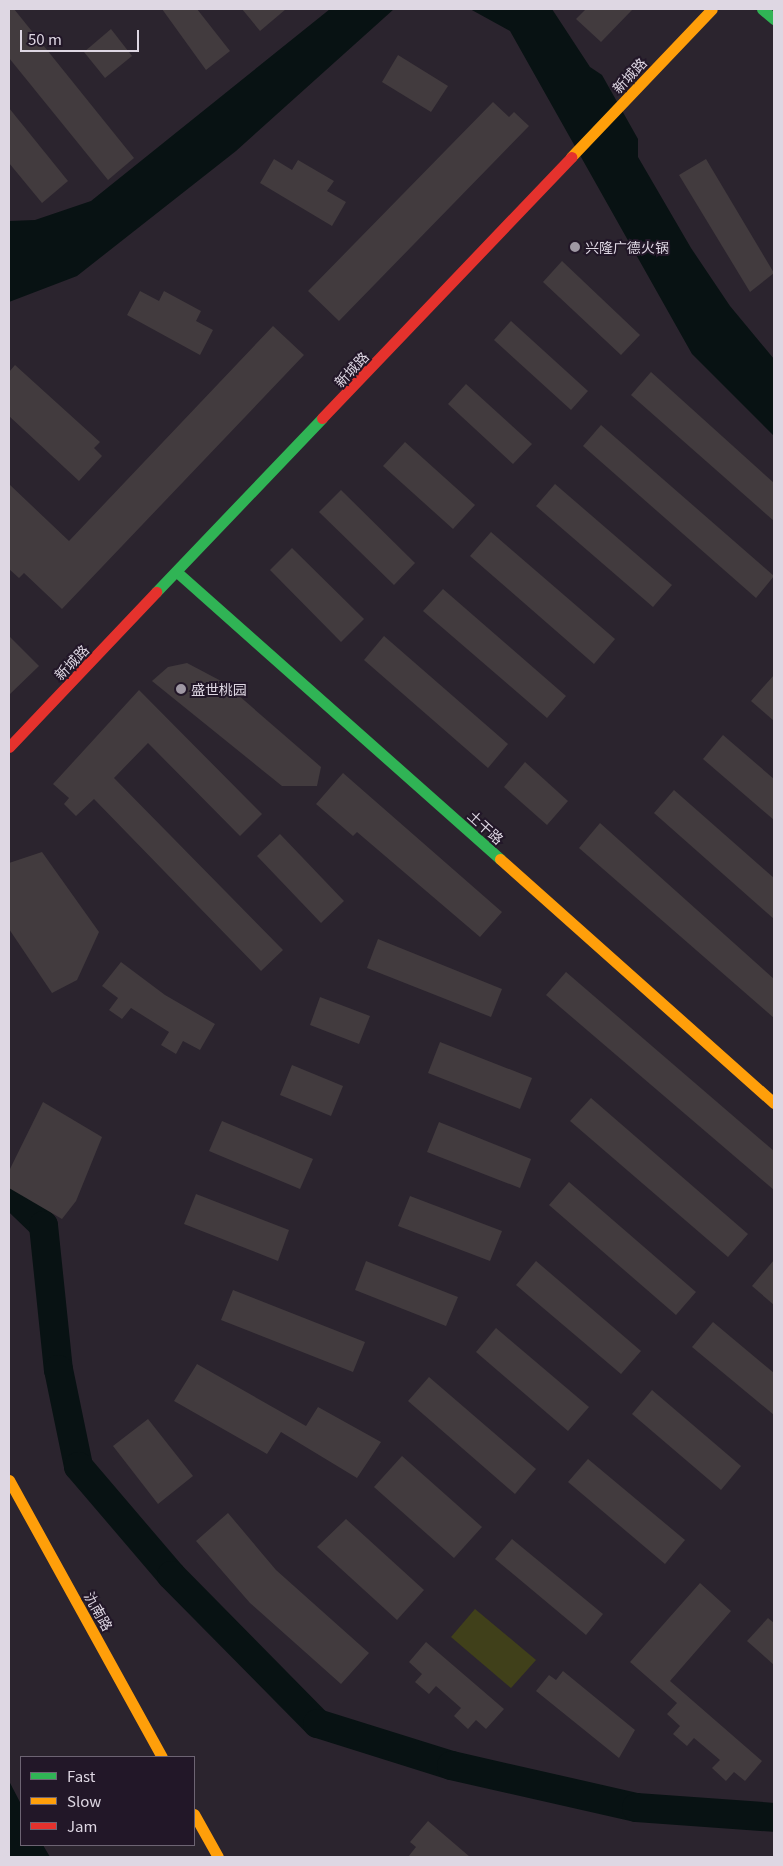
<!DOCTYPE html>
<html>
<head>
<meta charset="utf-8">
<style>
  body { margin:0 }
  #map { position:relative; width:783px; height:1866px; overflow:hidden; background:#2b242e; font-family:Georgia,"Noto Sans SC",serif }
  div>[style] { position:absolute }
  [style*='--x'] { left:calc(var(--x)*1px); top:calc(var(--y)*1px); width:calc(var(--w)*1px); rotate:calc(var(--a)*1deg) }
  .green>* { inset:0; background:#40401a }
  .water>* { inset:0; background:#081213 }
  .river>* { height:29px; margin:-14.5px; padding:0 14.5px; transform-origin:14.5px; border-radius:14.5px; background:#081213 }
  .building>* { inset:0; background:#423b3e }
  .fast>* { height:11px; margin:-5.5px; padding:0 5.5px; transform-origin:5.5px; border-radius:5.5px; background:#30b455 }
  .slow>* { height:11px; margin:-5.5px; padding:0 5.5px; transform-origin:5.5px; border-radius:5.5px; background:#ff9f0a }
  .jam>* { height:11px; margin:-5.5px; padding:0 5.5px; transform-origin:5.5px; border-radius:5.5px; background:#e5322d }
  .dots>* { width:14px; height:14px; translate:-50% -50%; box-sizing:border-box; border:2px solid #221728; border-radius:50% }
  span { translate:-50% -50%; white-space:nowrap; text-align:center; line-height:1.15; -webkit-text-stroke:4px #221728; paint-order:stroke }
  .street-label { font-size:14px; color:#ded7e3 }
  .poi-label { font-size:14px; color:#ded7e3 }
  .left { translate:0 -50%; text-align:left }
  .frame { position:absolute; inset:0; border:10px solid #ded7e3; pointer-events:none }
  .legend { position:absolute; left:20px; top:1756px; width:175px; height:90px; box-sizing:border-box; background:#221728; border:1px solid #6d6473; margin:0; padding:6px 9px; list-style:none; font-size:15px; color:#ded7e3 }
  .legend li { display:flex; align-items:center; gap:10px; height:25px }
  .legend b { width:25px; border:1px solid #6d6473 }
  .scale { position:absolute; left:20px; top:30px; width:119px; height:22px; box-sizing:border-box; border:2px solid #ded7e3; border-top:0; padding-left:6px; font-size:15px; line-height:18px; white-space:nowrap; color:#ded7e3; -webkit-text-stroke:4px #221728; paint-order:stroke }
</style>
</head>
<body>
<div id="map">
  <div class="green">
    <i style="clip-path:polygon(475px 1609px,536px 1660px,511px 1688px,451px 1637px)"></i>
  </div>
  <div class="water">
    <i style="clip-path:polygon(330px 9px,394px 9px,236px 151px,77px 276px,9px 302px,9px 221px,35px 220px,91px 201px)"></i>
    <i style="clip-path:polygon(470px 9px,552px 9px,590px 67px,602px 75px,638px 139px,638px 157px,691px 248px,730px 306px,774px 359px,774px 436px,692px 354px,510px 31px)"></i>
    <i style="clip-path:polygon(9px 1781px,21px 1804px,21px 1845px,43px 1845px,50px 1857px,9px 1857px)"></i>
  </div>
  <div class="river">
    <i style="--x:9;--y:1192;--w:47;--a:44.1"></i>
    <i style="--x:43;--y:1225;--w:145;--a:84.1"></i>
    <i style="--x:58;--y:1369;--w:99;--a:78.3"></i>
    <i style="--x:78;--y:1466;--w:143;--a:49.5"></i>
    <i style="--x:171;--y:1575;--w:208;--a:45.4"></i>
    <i style="--x:317;--y:1723;--w:140;--a:17.4"></i>
    <i style="--x:451;--y:1765;--w:190;--a:12.8"></i>
    <i style="--x:636;--y:1807;--w:138;--a:4.1"></i>
  </div>
  <div class="building">
    <i style="clip-path:polygon(9px 9px,14px 9px,134px 158px,108px 180px,9px 58px)"></i>
    <i style="clip-path:polygon(162px 9px,197px 9px,230px 51px,206px 70px)"></i>
    <i style="clip-path:polygon(242px 9px,286px 9px,260px 31px)"></i>
    <i style="clip-path:polygon(586px 9px,633px 9px,601px 42px,576px 19px)"></i>
    <i style="clip-path:polygon(111px 29px,132px 56px,105px 78px,84px 52px)"></i>
    <i style="clip-path:polygon(398px 55px,448px 86px,431px 112px,382px 82px)"></i>
    <i style="clip-path:polygon(493px 102px,509px 117px,514px 112px,529px 126px,339px 321px,308px 291px)"></i>
    <i style="clip-path:polygon(9px 108px,68px 181px,42px 203px,9px 163px)"></i>
    <i style="clip-path:polygon(274px 159px,292px 170px,298px 160px,334px 181px,327px 191px,346px 202px,332px 226px,260px 183px)"></i>
    <i style="clip-path:polygon(706px 159px,774px 273px,750px 292px,679px 175px)"></i>
    <i style="clip-path:polygon(562px 261px,640px 335px,621px 355px,543px 282px)"></i>
    <i style="clip-path:polygon(140px 291px,159px 301px,164px 291px,201px 311px,196px 321px,213px 330px,200px 355px,127px 315px)"></i>
    <i style="clip-path:polygon(511px 321px,588px 391px,571px 410px,494px 340px)"></i>
    <i style="clip-path:polygon(273px 326px,304px 355px,62px 609px,24px 573px,19px 578px,9px 569px,9px 484px,69px 541px)"></i>
    <i style="clip-path:polygon(15px 365px,100px 442px,94px 448px,102px 456px,79px 481px,9px 416px,9px 372px)"></i>
    <i style="clip-path:polygon(651px 372px,774px 483px,774px 521px,631px 395px)"></i>
    <i style="clip-path:polygon(466px 384px,532px 444px,513px 464px,448px 404px)"></i>
    <i style="clip-path:polygon(601px 425px,774px 576px,756px 598px,583px 446px)"></i>
    <i style="clip-path:polygon(405px 442px,475px 505px,453px 529px,383px 466px)"></i>
    <i style="clip-path:polygon(555px 484px,672px 585px,653px 607px,536px 506px)"></i>
    <i style="clip-path:polygon(341px 490px,415px 563px,394px 585px,319px 512px)"></i>
    <i style="clip-path:polygon(491px 532px,615px 639px,594px 664px,470px 556px)"></i>
    <i style="clip-path:polygon(292px 548px,364px 619px,341px 642px,270px 570px)"></i>
    <i style="clip-path:polygon(443px 589px,566px 696px,547px 718px,423px 611px)"></i>
    <i style="clip-path:polygon(9px 636px,39px 666px,9px 695px)"></i>
    <i style="clip-path:polygon(384px 636px,508px 744px,488px 768px,364px 660px)"></i>
    <i style="clip-path:polygon(187px 663px,223px 682px,321px 767px,317px 786px,282px 786px,152px 681px,168px 667px)"></i>
    <i style="clip-path:polygon(774px 675px,774px 721px,751px 701px)"></i>
    <i style="clip-path:polygon(139px 690px,262px 814px,240px 836px,148px 743px,114px 778px,283px 950px,261px 971px,94px 799px,76px 816px,64px 804px,69px 798px,53px 784px)"></i>
    <i style="clip-path:polygon(723px 735px,774px 779px,774px 820px,703px 759px)"></i>
    <i style="clip-path:polygon(525px 762px,568px 801px,547px 825px,504px 787px)"></i>
    <i style="clip-path:polygon(343px 773px,502px 912px,480px 937px,357px 832px,353px 836px,316px 804px)"></i>
    <i style="clip-path:polygon(674px 790px,774px 878px,774px 919px,654px 813px)"></i>
    <i style="clip-path:polygon(600px 823px,774px 979px,774px 1018px,579px 848px)"></i>
    <i style="clip-path:polygon(280px 834px,344px 901px,321px 923px,257px 856px)"></i>
    <i style="clip-path:polygon(42px 852px,99px 932px,77px 980px,52px 993px,9px 929px,9px 863px)"></i>
    <i style="clip-path:polygon(378px 939px,502px 989px,491px 1017px,367px 968px)"></i>
    <i style="clip-path:polygon(121px 962px,165px 995px,215px 1024px,200px 1050px,183px 1041px,176px 1054px,161px 1045px,169px 1032px,131px 1008px,122px 1019px,109px 1010px,118px 998px,102px 986px)"></i>
    <i style="clip-path:polygon(566px 972px,774px 1151px,774px 1190px,546px 995px)"></i>
    <i style="clip-path:polygon(320px 997px,370px 1016px,359px 1044px,310px 1025px)"></i>
    <i style="clip-path:polygon(440px 1042px,532px 1078px,520px 1109px,428px 1073px)"></i>
    <i style="clip-path:polygon(292px 1065px,343px 1086px,331px 1116px,280px 1095px)"></i>
    <i style="clip-path:polygon(591px 1098px,748px 1234px,728px 1257px,570px 1121px)"></i>
    <i style="clip-path:polygon(43px 1102px,102px 1137px,76px 1201px,62px 1219px,9px 1188px,9px 1171px)"></i>
    <i style="clip-path:polygon(222px 1121px,313px 1159px,300px 1189px,209px 1151px)"></i>
    <i style="clip-path:polygon(439px 1122px,531px 1159px,520px 1188px,427px 1152px)"></i>
    <i style="clip-path:polygon(569px 1182px,696px 1292px,676px 1315px,549px 1205px)"></i>
    <i style="clip-path:polygon(196px 1194px,289px 1230px,278px 1261px,184px 1224px)"></i>
    <i style="clip-path:polygon(410px 1196px,502px 1231px,490px 1261px,398px 1226px)"></i>
    <i style="clip-path:polygon(774px 1260px,774px 1305px,752px 1286px)"></i>
    <i style="clip-path:polygon(366px 1261px,458px 1297px,446px 1326px,355px 1290px)"></i>
    <i style="clip-path:polygon(536px 1261px,641px 1351px,621px 1374px,516px 1285px)"></i>
    <i style="clip-path:polygon(233px 1290px,365px 1342px,353px 1372px,221px 1320px)"></i>
    <i style="clip-path:polygon(713px 1322px,774px 1373px,774px 1415px,692px 1347px)"></i>
    <i style="clip-path:polygon(496px 1328px,589px 1407px,568px 1431px,476px 1352px)"></i>
    <i style="clip-path:polygon(197px 1364px,306px 1426px,318px 1407px,381px 1442px,357px 1478px,281px 1432px,267px 1454px,174px 1401px)"></i>
    <i style="clip-path:polygon(429px 1377px,536px 1469px,515px 1494px,408px 1401px)"></i>
    <i style="clip-path:polygon(652px 1390px,741px 1466px,721px 1490px,632px 1414px)"></i>
    <i style="clip-path:polygon(148px 1419px,193px 1476px,158px 1504px,113px 1446px)"></i>
    <i style="clip-path:polygon(402px 1456px,482px 1527px,454px 1558px,374px 1487px)"></i>
    <i style="clip-path:polygon(588px 1459px,685px 1540px,665px 1564px,568px 1482px)"></i>
    <i style="clip-path:polygon(228px 1513px,276px 1570px,369px 1653px,341px 1684px,250px 1603px,196px 1541px)"></i>
    <i style="clip-path:polygon(346px 1519px,424px 1590px,397px 1620px,317px 1547px)"></i>
    <i style="clip-path:polygon(512px 1539px,603px 1614px,586px 1635px,495px 1559px)"></i>
    <i style="clip-path:polygon(700px 1583px,731px 1611px,670px 1681px,762px 1761px,745px 1781px,734px 1772px,726px 1781px,712px 1768px,720px 1760px,694px 1738px,687px 1746px,673px 1734px,680px 1726px,667px 1714px,677px 1703px,630px 1662px)"></i>
    <i style="clip-path:polygon(768px 1618px,774px 1623px,774px 1665px,747px 1641px)"></i>
    <i style="clip-path:polygon(426px 1642px,504px 1709px,486px 1729px,476px 1720px,468px 1729px,454px 1716px,461px 1708px,436px 1686px,429px 1694px,415px 1682px,422px 1674px,409px 1662px)"></i>
    <i style="clip-path:polygon(563px 1671px,635px 1730px,619px 1758px,536px 1691px,549px 1675px,556px 1680px)"></i>
    <i style="clip-path:polygon(428px 1821px,470px 1857px,408px 1857px,416px 1847px,410px 1842px)"></i>
  </div>
  <div class="fast">
    <i style="--x:762;--y:9;--w:16;--a:40"></i>
    <i style="--x:178;--y:573;--w:431;--a:41.6"></i>
    <i style="--x:156;--y:592;--w:240;--a:-46.3"></i>
  </div>
  <div class="slow">
    <i style="--x:571;--y:157;--w:204;--a:-46.4"></i>
    <i style="--x:500;--y:859;--w:367;--a:41.7"></i>
    <i style="--x:9;--y:1480;--w:316;--a:61.1"></i>
    <i style="--x:194;--y:1814;--w:49;--a:60.8"></i>
  </div>
  <div class="jam">
    <i style="--x:322;--y:418;--w:361;--a:-46.3"></i>
    <i style="--x:9;--y:747;--w:214;--a:-46.5"></i>
  </div>
  <div class="dots">
    <i style="left:575px;top:247px;background:#9f98a4"></i>
    <i style="left:181px;top:689px;background:#9f98a4"></i>
  </div>
  <div class="street-label">
    <span style="left:629px;top:75px;rotate:-47deg">新城路</span>
    <span style="left:351px;top:369px;rotate:-47deg">新城路</span>
    <span style="left:71px;top:662px;rotate:-46deg">新城路</span>
    <span style="left:486px;top:827px;rotate:42deg">土干路</span>
    <span style="left:99px;top:1611px;rotate:61deg">氿南路</span>
  </div>
  <div class="poi-label">
    <span class="left" style="left:585px;top:247px">兴隆广德火锅</span>
    <span class="left" style="left:191px;top:689px">盛世桃园</span>
  </div>
  <div class="frame"></div>
  <ul class="legend">
  <li><b style="height:6px;background:#30b455"></b>Fast</li>
  <li><b style="height:6px;background:#ff9f0a"></b>Slow</li>
  <li><b style="height:6px;background:#e5322d"></b>Jam</li>
  </ul>
  <div class="scale">50 m</div>
</div>
</body>
</html>
